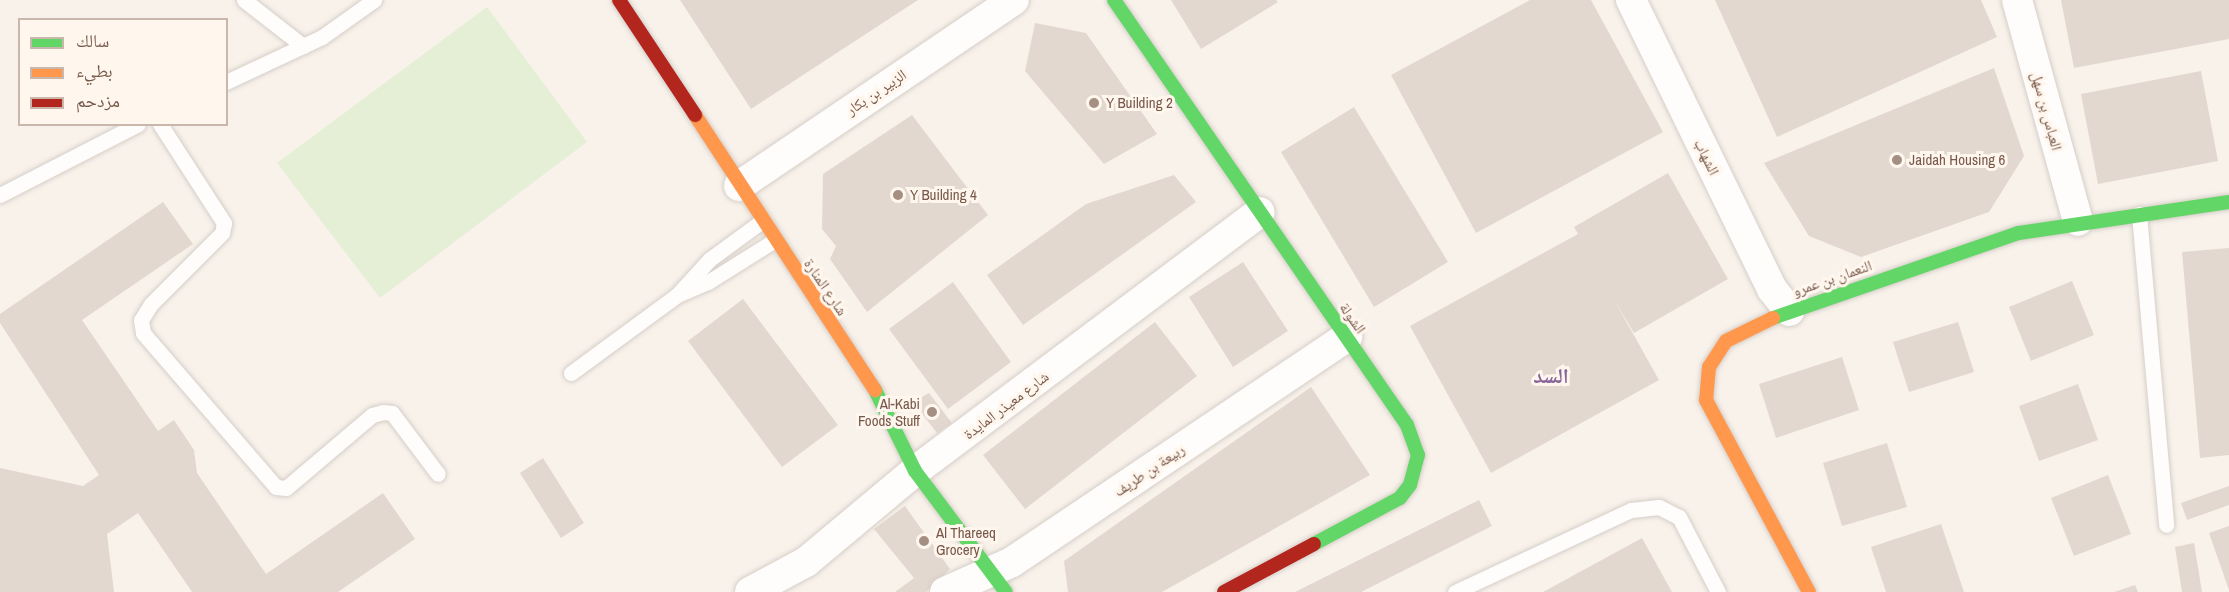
<!DOCTYPE html>
<html>
<head>
<meta charset="utf-8">
<style>
  body { margin:0 }
  #map { position:relative; width:2229px; height:592px; overflow:hidden; background:#f8f2eb; font-family:"Archivo Narrow","Noto Naskh Arabic",sans-serif }
  div>[style] { position:absolute }
  [style*='--x'] { left:calc(var(--x)*1px); top:calc(var(--y)*1px); width:calc(var(--w)*1px); rotate:calc(var(--a)*1deg) }
  .green>* { inset:0; background:#e5efd6 }
  .building>* { inset:0; background:#e3d8d0 }
  .roads { filter:drop-shadow(0 0 2px #d6cec8) drop-shadow(0 0 2px #d6cec8) }
  .lane>* { height:15px; margin:-7.5px; padding:0 7.5px; transform-origin:7.5px; border-radius:7.5px; background:#fefdfc }
  .street>* { height:30px; margin:-15px; padding:0 15px; transform-origin:15px; border-radius:15px; background:#fefdfc }
  .fast>* { height:14px; margin:-7px; padding:0 7px; transform-origin:7px; border-radius:7px; background:#63d668 }
  .slow>* { height:14px; margin:-7px; padding:0 7px; transform-origin:7px; border-radius:7px; background:#ff974d }
  .jam>* { height:14px; margin:-7px; padding:0 7px; transform-origin:7px; border-radius:7px; background:#b3261e }
  .dots>* { width:16px; height:16px; translate:-50% -50%; box-sizing:border-box; border:3px solid #fff7ee; border-radius:50% }
  span { translate:-50% -50%; white-space:nowrap; text-align:center; line-height:1.15; -webkit-text-stroke:6px #fff7ee; paint-order:stroke }
  .street-label { font-size:15px; color:#78584a }
  .poi-label { font-size:15px; color:#78584a }
  .left { translate:0 -50%; text-align:left }
  .right { translate:-100% -50%; text-align:right }
  .district-label { font-size:21px; color:#87659b; font-weight:700 }
  .legend { position:absolute; left:18px; top:18px; width:210px; height:108px; box-sizing:border-box; background:#fff7ee; border:2px solid #c9b7ac; margin:0; padding:8px 10px; list-style:none; font-size:18px; color:#78584a }
  .legend li { display:flex; align-items:center; gap:12px; height:30px }
  .legend b { width:30px; border:2px solid #c9b7ac }
</style>
</head>
<body>
<div id="map">
  <div class="green">
    <i style="clip-path:polygon(487px 7px,587px 142px,380px 298px,277px 163px)"></i>
  </div>
  <div class="building">
    <i style="clip-path:polygon(680px 0,918px 0,751px 109px)"></i>
    <i style="clip-path:polygon(1171px 0,1276px 0,1278px 2px,1201px 49px)"></i>
    <i style="clip-path:polygon(1530px 0,1591px 0,1663px 132px,1476px 233px,1391px 75px)"></i>
    <i style="clip-path:polygon(1715px 0,1981px 0,1997px 37px,1777px 137px)"></i>
    <i style="clip-path:polygon(2061px 0,2229px 0,2229px 39px,2074px 68px)"></i>
    <i style="clip-path:polygon(1035px 23px,1086px 33px,1157px 134px,1104px 164px,1025px 71px)"></i>
    <i style="clip-path:polygon(1994px 68px,2024px 156px,1989px 212px,1861px 257px,1809px 236px,1764px 163px)"></i>
    <i style="clip-path:polygon(2201px 71px,2218px 161px,2098px 184px,2081px 94px)"></i>
    <i style="clip-path:polygon(1354px 107px,1448px 262px,1374px 307px,1281px 152px)"></i>
    <i style="clip-path:polygon(912px 115px,988px 215px,867px 312px,830px 259px,836px 246px,822px 229px,823px 174px)"></i>
    <i style="clip-path:polygon(1668px 173px,1728px 279px,1634px 333px,1613px 298px,1659px 380px,1491px 473px,1410px 326px,1578px 234px,1574px 227px)"></i>
    <i style="clip-path:polygon(1174px 175px,1196px 202px,1023px 325px,987px 275px,1086px 204px)"></i>
    <i style="clip-path:polygon(163px 202px,193px 244px,82px 320px,158px 431px,174px 420px,194px 450px,197px 473px,266px 574px,383px 493px,415px 539px,338px 592px,192px 592px,138px 513px,107px 534px,114px 592px,0 592px,0 468px,83px 486px,99px 475px,0 323px,0 314px)"></i>
    <i style="clip-path:polygon(2229px 248px,2229px 455px,2200px 458px,2182px 252px)"></i>
    <i style="clip-path:polygon(1243px 262px,1288px 331px,1233px 367px,1189px 297px)"></i>
    <i style="clip-path:polygon(2072px 281px,2094px 335px,2031px 361px,2009px 307px)"></i>
    <i style="clip-path:polygon(953px 282px,1011px 362px,948px 409px,889px 329px)"></i>
    <i style="clip-path:polygon(743px 299px,838px 425px,782px 467px,688px 341px)"></i>
    <i style="clip-path:polygon(1155px 322px,1197px 376px,1025px 509px,983px 455px)"></i>
    <i style="clip-path:polygon(1958px 322px,1974px 372px,1909px 392px,1893px 342px)"></i>
    <i style="clip-path:polygon(1842px 357px,1859px 410px,1776px 438px,1759px 384px)"></i>
    <i style="clip-path:polygon(2078px 384px,2098px 440px,2039px 461px,2019px 406px)"></i>
    <i style="clip-path:polygon(1311px 387px,1370px 475px,1162px 592px,1068px 592px,1064px 561px)"></i>
    <i style="clip-path:polygon(929px 393px,952px 423px,937px 433px,913px 402px)"></i>
    <i style="clip-path:polygon(1887px 443px,1907px 507px,1842px 526px,1823px 463px)"></i>
    <i style="clip-path:polygon(543px 458px,584px 523px,561px 538px,520px 473px)"></i>
    <i style="clip-path:polygon(2108px 475px,2131px 534px,2074px 556px,2051px 498px)"></i>
    <i style="clip-path:polygon(2229px 486px,2229px 505px,2187px 520px,2181px 503px)"></i>
    <i style="clip-path:polygon(1479px 500px,1492px 526px,1361px 592px,1295px 592px)"></i>
    <i style="clip-path:polygon(905px 506px,950px 569px,926px 592px,895px 592px,914px 578px,874px 529px)"></i>
    <i style="clip-path:polygon(1941px 524px,1964px 592px,1886px 592px,1871px 547px)"></i>
    <i style="clip-path:polygon(2229px 526px,2229px 590px,2209px 533px)"></i>
    <i style="clip-path:polygon(1642px 538px,1672px 592px,1543px 592px)"></i>
    <i style="clip-path:polygon(2194px 543px,2202px 592px,2182px 592px,2175px 547px)"></i>
    <i style="clip-path:polygon(2135px 585px,2138px 592px,2114px 592px)"></i>
  </div>
  <div class="roads">
    <div class="lane">
      <i style="--x:244;--y:0;--w:75;--a:37.9"></i>
      <i style="--x:226;--y:82;--w:106;--a:-25.1"></i>
      <i style="--x:322;--y:37;--w:64;--a:-35.4"></i>
      <i style="--x:160;--y:124;--w:118;--a:57.1"></i>
      <i style="--x:224;--y:223;--w:10;--a:101"></i>
      <i style="--x:222;--y:233;--w:100;--a:135"></i>
      <i style="--x:151;--y:304;--w:19;--a:122"></i>
      <i style="--x:141;--y:320;--w:13;--a:81"></i>
      <i style="--x:143;--y:333;--w:203;--a:49.2"></i>
      <i style="--x:276;--y:487;--w:10;--a:6"></i>
      <i style="--x:286;--y:488;--w:113;--a:-40.3"></i>
      <i style="--x:372;--y:415;--w:11;--a:-15"></i>
      <i style="--x:383;--y:412;--w:9;--a:6"></i>
      <i style="--x:392;--y:413;--w:76;--a:53"></i>
      <i style="--x:0;--y:195;--w:155;--a:-27.2"></i>
      <i style="--x:2139;--y:214;--w:312;--a:85"></i>
      <i style="--x:677;--y:295;--w:34;--a:-23"></i>
      <i style="--x:708;--y:282;--w:79;--a:-32.1"></i>
      <i style="--x:571;--y:373;--w:132;--a:-36.3"></i>
      <i style="--x:677;--y:295;--w:49;--a:-47.5"></i>
      <i style="--x:710;--y:259;--w:64;--a:-36.2"></i>
      <i style="--x:1455;--y:592;--w:194;--a:-25"></i>
      <i style="--x:1631;--y:510;--w:28;--a:-6"></i>
      <i style="--x:1659;--y:507;--w:22;--a:27"></i>
      <i style="--x:1679;--y:517;--w:85;--a:62.5"></i>
    </div>
    <div class="street">
      <i style="--x:1631;--y:0;--w:322;--a:64"></i>
      <i style="--x:1772;--y:289;--w:28;--a:52"></i>
      <i style="--x:2017;--y:0;--w:229;--a:74.6"></i>
      <i style="--x:739;--y:186;--w:332;--a:-34.1"></i>
      <i style="--x:750;--y:592;--w:64;--a:-28.2"></i>
      <i style="--x:806;--y:562;--w:142;--a:-39.9"></i>
      <i style="--x:915;--y:471;--w:431;--a:-36.9"></i>
      <i style="--x:945;--y:592;--w:73;--a:-24.1"></i>
      <i style="--x:1012;--y:562;--w:404;--a:-33.9"></i>
    </div>
    <div class="fast">
      <i style="--x:1114;--y:0;--w:516;--a:55.42"></i>
      <i style="--x:1407;--y:425;--w:32;--a:70"></i>
      <i style="--x:1418;--y:455;--w:31;--a:105"></i>
      <i style="--x:1410;--y:485;--w:16;--a:128"></i>
      <i style="--x:1400;--y:498;--w:98;--a:151.9"></i>
      <i style="--x:1773;--y:318;--w:260;--a:-19.1"></i>
      <i style="--x:2019;--y:233;--w:212;--a:-8.4"></i>
      <i style="--x:875;--y:390;--w:90;--a:63.7"></i>
      <i style="--x:915;--y:471;--w:151;--a:53.1"></i>
    </div>
    <div class="slow">
      <i style="--x:695;--y:115;--w:329;--a:56.8"></i>
      <i style="--x:1773;--y:318;--w:52;--a:153.9"></i>
      <i style="--x:1726;--y:341;--w:31;--a:123"></i>
      <i style="--x:1709;--y:367;--w:33;--a:95"></i>
      <i style="--x:1706;--y:400;--w:218;--a:61.8"></i>
    </div>
    <div class="jam">
      <i style="--x:619;--y:0;--w:138;--a:56.5"></i>
      <i style="--x:1224;--y:592;--w:102;--a:-28.1"></i>
    </div>
  </div>
  <div class="dots">
    <i style="left:1094px;top:103px;background:#a58e82"></i>
    <i style="left:1897px;top:160px;background:#a58e82"></i>
    <i style="left:898px;top:195px;background:#a58e82"></i>
    <i style="left:932px;top:412px;background:#a58e82"></i>
    <i style="left:924px;top:541px;background:#a58e82"></i>
  </div>
  <div class="street-label">
    <span style="left:876px;top:92px;rotate:-34deg">الزبير بن بكار</span>
    <span style="left:2047px;top:111px;rotate:75deg">العباس بن سهل</span>
    <span style="left:1707px;top:157px;rotate:64deg">الشهاب</span>
    <span style="left:1832px;top:278px;rotate:-19deg">النعمان بن عمرو</span>
    <span style="left:826px;top:287px;rotate:56deg">شارع المنارة</span>
    <span style="left:1353px;top:318px;rotate:55deg">الشولة</span>
    <span style="left:1006px;top:405px;rotate:-37deg">شارع معيذر المايدة</span>
    <span style="left:1149px;top:470px;rotate:-34deg">ربيعة بن طريف</span>
  </div>
  <div class="poi-label">
    <span class="left" style="left:1106px;top:103px">Y Building 2</span>
    <span class="left" style="left:1909px;top:160px">Jaidah Housing 6</span>
    <span class="left" style="left:910px;top:195px">Y Building 4</span>
    <span class="right" style="left:920px;top:412px">Al-Kabi<br>Foods Stuff</span>
    <span class="left" style="left:936px;top:541px">Al Thareeq<br>Grocery</span>
  </div>
  <div class="district-label">
    <span style="left:1551px;top:376px">السد</span>
  </div>
  <ul class="legend">
  <li><b style="height:8px;background:#63d668"></b>سالك</li>
  <li><b style="height:8px;background:#ff974d"></b>بطيء</li>
  <li><b style="height:8px;background:#b3261e"></b>مزدحم</li>
  </ul>
</div>
</body>
</html>
